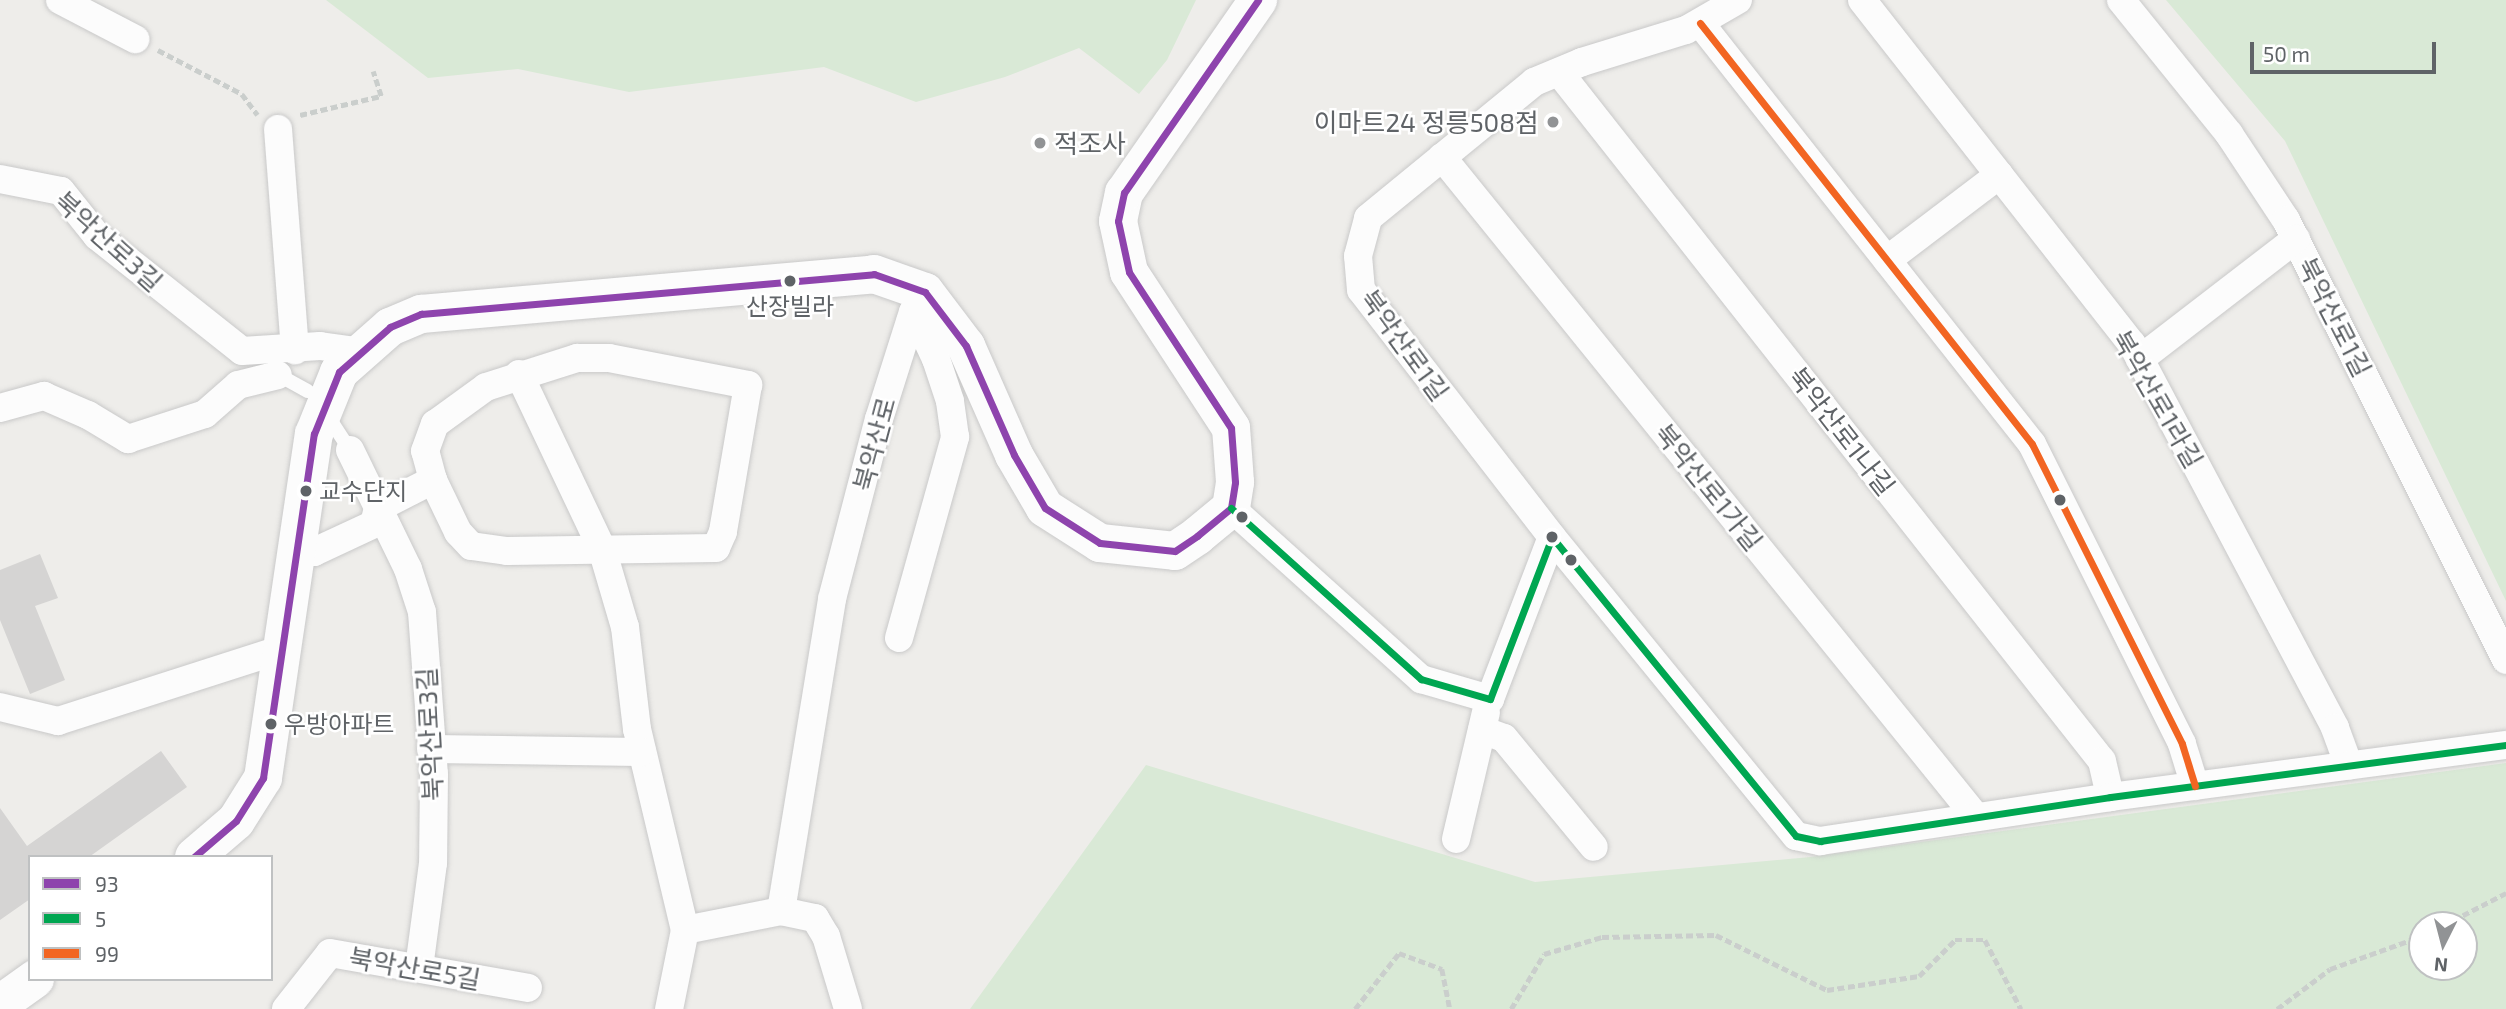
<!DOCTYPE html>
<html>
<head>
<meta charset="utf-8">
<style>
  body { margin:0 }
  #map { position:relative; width:2506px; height:1009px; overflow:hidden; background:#eeedea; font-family:"Exo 2","Noto Sans KR",sans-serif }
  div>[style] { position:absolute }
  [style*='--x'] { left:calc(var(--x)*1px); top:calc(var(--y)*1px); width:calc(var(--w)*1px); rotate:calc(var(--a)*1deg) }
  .green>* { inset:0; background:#d9e9d6 }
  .building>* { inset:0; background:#d5d4d3 }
  .path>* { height:4.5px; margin-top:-2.25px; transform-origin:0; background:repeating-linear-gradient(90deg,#cacecc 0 7px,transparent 0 10.5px) }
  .roads { filter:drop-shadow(0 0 2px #c9c9c9) drop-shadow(0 0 2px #c9c9c9) }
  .lane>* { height:14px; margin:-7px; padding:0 7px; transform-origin:7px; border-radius:7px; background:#fcfcfc }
  .street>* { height:28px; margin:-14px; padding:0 14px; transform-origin:14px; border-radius:14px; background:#fcfcfc }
  .secondary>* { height:38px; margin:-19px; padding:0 19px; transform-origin:19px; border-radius:19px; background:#fcfcfc }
  .bus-1>* { height:7px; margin:-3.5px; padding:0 3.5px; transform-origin:3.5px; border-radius:3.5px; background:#8e44ad }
  .bus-2>* { height:7px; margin:-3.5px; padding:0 3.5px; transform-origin:3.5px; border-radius:3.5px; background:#00a651 }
  .bus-3>* { height:7px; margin:-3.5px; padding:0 3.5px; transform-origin:3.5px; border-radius:3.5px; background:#f26522 }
  .dots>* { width:19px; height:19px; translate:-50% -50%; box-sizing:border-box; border:4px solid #fff; border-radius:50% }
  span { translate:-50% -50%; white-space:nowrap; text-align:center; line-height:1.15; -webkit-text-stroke:5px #fff; paint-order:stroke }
  .bus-label { font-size:24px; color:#5f6367 }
  .left { translate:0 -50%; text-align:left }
  .poi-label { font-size:26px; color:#5f6367 }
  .right { translate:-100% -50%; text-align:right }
  .street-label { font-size:26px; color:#5f6367 }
  .legend { position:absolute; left:28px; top:855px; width:245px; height:126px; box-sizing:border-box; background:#fff; border:2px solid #bfc1c2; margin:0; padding:9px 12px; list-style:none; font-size:21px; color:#5f6367 }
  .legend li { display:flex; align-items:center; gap:14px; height:35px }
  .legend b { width:35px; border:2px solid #bfc1c2 }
  .north { position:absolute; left:2408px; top:911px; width:70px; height:70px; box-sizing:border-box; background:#fff; border:2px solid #bfc1c2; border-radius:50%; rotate:186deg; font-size:19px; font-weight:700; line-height:28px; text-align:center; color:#5f6367 }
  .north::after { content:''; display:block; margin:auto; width:24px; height:32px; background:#919395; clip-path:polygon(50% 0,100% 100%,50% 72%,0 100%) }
  .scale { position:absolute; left:2250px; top:42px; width:186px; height:32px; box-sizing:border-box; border:4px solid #5f6367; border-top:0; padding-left:9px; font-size:21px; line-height:24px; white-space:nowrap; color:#5f6367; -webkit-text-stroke:5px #fff; paint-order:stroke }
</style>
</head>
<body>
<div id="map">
  <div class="green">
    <i style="clip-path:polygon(326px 0,1196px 0,1167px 60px,1139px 94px,1079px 48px,1005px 77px,916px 102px,824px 67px,629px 92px,518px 69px,428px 78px)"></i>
    <i style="clip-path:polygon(2166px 0,2506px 0,2506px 601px,2285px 141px)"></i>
    <i style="clip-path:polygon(evenodd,2506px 763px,2506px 1009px,970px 1009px,1146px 765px,1535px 882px,1810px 857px,2506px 763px,2464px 925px,2464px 967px,2422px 967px,2422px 925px,2464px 925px)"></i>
  </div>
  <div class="building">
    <i style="clip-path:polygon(40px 554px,58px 598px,35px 606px,65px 680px,30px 694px,0 620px,0 570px)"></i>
    <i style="clip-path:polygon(161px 751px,187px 787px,89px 857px,30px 857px,30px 899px,0 920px,0 808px,27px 846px)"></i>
  </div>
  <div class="path">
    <i style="--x:158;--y:50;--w:95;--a:27.6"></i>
    <i style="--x:242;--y:94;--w:26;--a:53"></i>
    <i style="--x:300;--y:115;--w:83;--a:-13.2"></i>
    <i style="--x:381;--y:96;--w:26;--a:-108"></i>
    <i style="--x:2444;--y:925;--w:70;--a:-27.3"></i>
    <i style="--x:1355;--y:1009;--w:71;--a:-51.8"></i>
    <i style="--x:1399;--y:953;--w:46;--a:20.4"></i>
    <i style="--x:1442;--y:969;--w:41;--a:78.7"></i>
    <i style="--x:1511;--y:1009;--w:64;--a:-59"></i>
    <i style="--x:1544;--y:954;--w:60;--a:-16.3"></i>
    <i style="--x:1602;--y:937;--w:114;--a:-1"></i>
    <i style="--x:1716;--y:935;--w:124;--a:26.4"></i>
    <i style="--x:1827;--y:990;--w:93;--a:-8.7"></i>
    <i style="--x:1919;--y:976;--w:51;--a:-45"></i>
    <i style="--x:1955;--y:940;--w:30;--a:0"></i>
    <i style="--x:1985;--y:940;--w:78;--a:62.4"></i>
    <i style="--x:2277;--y:1009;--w:66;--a:-37"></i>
    <i style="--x:2330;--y:969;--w:98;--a:-19.7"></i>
  </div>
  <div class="roads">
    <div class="lane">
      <i style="--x:275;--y:373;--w:37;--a:29"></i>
      <i style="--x:333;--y:424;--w:31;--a:57"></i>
    </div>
    <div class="street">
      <i style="--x:60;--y:0;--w:85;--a:27.5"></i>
      <i style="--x:1862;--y:0;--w:437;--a:51.9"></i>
      <i style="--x:2132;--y:344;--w:434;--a:62.1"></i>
      <i style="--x:2335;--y:728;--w:40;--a:69.8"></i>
      <i style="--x:2121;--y:0;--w:172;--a:51.1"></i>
      <i style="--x:2229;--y:134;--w:103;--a:56.5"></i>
      <i style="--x:2286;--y:220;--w:492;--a:63.4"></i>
      <i style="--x:1700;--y:23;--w:536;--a:51.74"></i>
      <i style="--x:2032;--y:444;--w:335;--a:63.4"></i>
      <i style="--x:2182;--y:744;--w:44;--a:72.8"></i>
      <i style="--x:1559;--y:72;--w:877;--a:51.76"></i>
      <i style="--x:2102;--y:761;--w:37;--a:77"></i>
      <i style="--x:278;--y:129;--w:222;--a:85.6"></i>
      <i style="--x:1442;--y:157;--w:849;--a:51.02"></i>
      <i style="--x:0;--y:179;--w:62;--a:11.1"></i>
      <i style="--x:61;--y:191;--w:58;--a:51.3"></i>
      <i style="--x:97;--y:236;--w:185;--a:38.4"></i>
      <i style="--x:242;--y:351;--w:78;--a:-3.7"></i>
      <i style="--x:320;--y:346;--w:42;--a:8.1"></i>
      <i style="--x:1887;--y:260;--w:141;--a:-37.2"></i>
      <i style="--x:577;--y:358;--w:32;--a:0"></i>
      <i style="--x:609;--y:358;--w:142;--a:11"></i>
      <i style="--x:748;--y:385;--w:149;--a:99.7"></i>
      <i style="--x:723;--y:532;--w:17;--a:114"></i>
      <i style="--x:716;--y:548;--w:209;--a:179.2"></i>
      <i style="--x:507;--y:551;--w:36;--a:-172"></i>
      <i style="--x:471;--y:546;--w:19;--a:-133"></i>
      <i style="--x:458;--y:532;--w:58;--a:-115.7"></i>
      <i style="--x:433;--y:480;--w:30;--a:-105"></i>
      <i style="--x:425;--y:451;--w:29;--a:-70"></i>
      <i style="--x:435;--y:424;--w:63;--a:-36"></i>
      <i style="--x:486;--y:387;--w:96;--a:-17.7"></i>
      <i style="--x:2140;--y:359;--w:197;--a:-37.6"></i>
      <i style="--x:519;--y:374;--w:194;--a:64.6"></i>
      <i style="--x:602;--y:549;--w:81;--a:73.6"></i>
      <i style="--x:625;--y:627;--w:103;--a:83.3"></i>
      <i style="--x:637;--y:729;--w:207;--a:76.6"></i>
      <i style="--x:685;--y:930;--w:81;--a:101.4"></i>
      <i style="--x:0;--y:408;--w:46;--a:-15.3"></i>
      <i style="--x:44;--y:396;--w:48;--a:23.4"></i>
      <i style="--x:88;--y:415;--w:47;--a:31"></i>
      <i style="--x:128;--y:439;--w:81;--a:-18"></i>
      <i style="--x:205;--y:414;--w:44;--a:-41.3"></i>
      <i style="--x:238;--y:385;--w:41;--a:-14"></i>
      <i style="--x:350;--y:450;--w:132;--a:64"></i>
      <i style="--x:408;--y:569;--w:45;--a:72"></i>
      <i style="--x:422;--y:612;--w:162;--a:85.8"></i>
      <i style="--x:434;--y:774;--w:89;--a:90.6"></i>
      <i style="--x:433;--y:863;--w:106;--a:97.6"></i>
      <i style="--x:1231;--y:508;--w:256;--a:42"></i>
      <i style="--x:1421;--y:679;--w:72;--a:16.2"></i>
      <i style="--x:1490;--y:699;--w:173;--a:-69.1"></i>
      <i style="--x:1552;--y:537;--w:386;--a:50.8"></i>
      <i style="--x:1796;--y:836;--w:25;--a:12"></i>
      <i style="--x:1820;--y:841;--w:293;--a:-8.6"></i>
      <i style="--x:2110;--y:797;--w:399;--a:-7.5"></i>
      <i style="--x:1552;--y:537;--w:312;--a:-127.7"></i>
      <i style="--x:1361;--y:290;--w:34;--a:-95"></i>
      <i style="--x:1358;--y:256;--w:39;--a:-75"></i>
      <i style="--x:1368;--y:218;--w:215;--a:-39.3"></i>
      <i style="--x:1534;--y:82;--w:52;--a:-22.6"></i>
      <i style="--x:1582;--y:62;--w:109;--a:-17.1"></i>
      <i style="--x:1686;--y:30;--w:60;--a:-30"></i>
      <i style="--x:298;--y:551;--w:16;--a:4"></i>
      <i style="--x:314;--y:552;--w:66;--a:-25"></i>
      <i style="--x:374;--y:524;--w:16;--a:-76"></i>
      <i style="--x:378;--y:508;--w:62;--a:-27"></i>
      <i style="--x:899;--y:638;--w:209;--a:-74.4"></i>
      <i style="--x:955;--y:437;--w:36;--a:-98"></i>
      <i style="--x:950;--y:401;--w:44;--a:-108.4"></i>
      <i style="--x:936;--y:359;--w:29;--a:-115"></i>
      <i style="--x:924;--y:333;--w:18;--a:-139"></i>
      <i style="--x:0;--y:707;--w:60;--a:13.6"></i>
      <i style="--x:58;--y:721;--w:238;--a:-17.8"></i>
      <i style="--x:1482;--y:730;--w:23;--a:20"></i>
      <i style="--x:1504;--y:738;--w:141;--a:50.5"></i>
      <i style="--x:431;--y:749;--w:211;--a:0.8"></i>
      <i style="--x:1456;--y:839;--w:130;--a:-76.7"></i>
      <i style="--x:781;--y:911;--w:316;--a:-80.7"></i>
      <i style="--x:832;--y:599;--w:186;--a:-75.4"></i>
      <i style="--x:879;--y:419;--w:112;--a:-72.4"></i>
      <i style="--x:913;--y:312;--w:23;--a:-59"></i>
      <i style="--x:685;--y:930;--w:98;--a:-11.2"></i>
      <i style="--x:781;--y:911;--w:35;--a:12"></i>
      <i style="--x:815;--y:918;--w:21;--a:59"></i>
      <i style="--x:826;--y:936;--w:76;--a:73.2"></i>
      <i style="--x:286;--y:1009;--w:71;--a:-51.8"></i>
      <i style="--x:330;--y:953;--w:201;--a:10"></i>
    </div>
    <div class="secondary">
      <i style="--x:194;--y:857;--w:55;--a:-40.6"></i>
      <i style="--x:236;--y:821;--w:51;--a:-57.9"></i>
      <i style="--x:263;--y:778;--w:348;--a:-81.6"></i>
      <i style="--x:314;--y:434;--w:67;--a:-68"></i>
      <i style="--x:339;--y:372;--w:68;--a:-41.4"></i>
      <i style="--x:390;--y:327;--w:34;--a:-23"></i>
      <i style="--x:421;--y:314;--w:455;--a:-5"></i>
      <i style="--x:874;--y:274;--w:54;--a:19.4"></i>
      <i style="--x:925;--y:292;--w:68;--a:52.8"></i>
      <i style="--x:966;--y:346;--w:119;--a:66.2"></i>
      <i style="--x:1014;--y:455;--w:61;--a:59.7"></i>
      <i style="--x:1045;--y:508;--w:65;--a:32.5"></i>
      <i style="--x:1100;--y:543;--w:75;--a:6.1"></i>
      <i style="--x:1175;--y:551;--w:27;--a:-34"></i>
      <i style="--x:1197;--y:536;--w:44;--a:-39.5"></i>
      <i style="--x:1231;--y:508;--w:26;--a:-81"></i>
      <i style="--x:1235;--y:482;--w:54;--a:-94.2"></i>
      <i style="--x:1231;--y:428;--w:186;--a:-123.2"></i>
      <i style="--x:1129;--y:272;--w:52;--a:-102.2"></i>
      <i style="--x:1118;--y:221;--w:29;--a:-78"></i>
      <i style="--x:1124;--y:193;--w:235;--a:-55.2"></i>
      <i style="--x:0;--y:1004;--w:43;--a:-35.5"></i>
    </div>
  </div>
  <div class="bus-1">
    <i style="--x:194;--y:857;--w:55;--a:-40.6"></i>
    <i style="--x:236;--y:821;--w:51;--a:-57.9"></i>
    <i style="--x:263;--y:778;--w:348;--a:-81.6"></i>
    <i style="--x:314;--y:434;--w:67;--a:-68"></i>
    <i style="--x:339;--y:372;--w:68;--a:-41.4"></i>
    <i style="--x:390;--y:327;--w:34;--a:-23"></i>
    <i style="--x:421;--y:314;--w:455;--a:-5"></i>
    <i style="--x:874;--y:274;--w:54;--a:19.4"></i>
    <i style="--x:925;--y:292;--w:68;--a:52.8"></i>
    <i style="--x:966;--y:346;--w:119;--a:66.2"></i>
    <i style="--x:1014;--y:455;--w:61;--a:59.7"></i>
    <i style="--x:1045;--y:508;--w:65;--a:32.5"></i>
    <i style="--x:1100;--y:543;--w:75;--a:6.1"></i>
    <i style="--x:1175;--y:551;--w:27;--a:-34"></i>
    <i style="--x:1197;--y:536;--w:44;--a:-39.5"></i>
    <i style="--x:1231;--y:508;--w:26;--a:-81"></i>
    <i style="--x:1235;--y:482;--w:54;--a:-94.2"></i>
    <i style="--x:1231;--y:428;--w:186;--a:-123.2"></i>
    <i style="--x:1129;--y:272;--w:52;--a:-102.2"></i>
    <i style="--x:1118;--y:221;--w:29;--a:-78"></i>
    <i style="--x:1124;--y:193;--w:235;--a:-55.2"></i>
  </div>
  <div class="bus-2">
    <i style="--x:1231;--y:508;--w:256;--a:42"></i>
    <i style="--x:1421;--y:679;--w:72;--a:16.2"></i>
    <i style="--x:1490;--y:699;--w:173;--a:-69.1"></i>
    <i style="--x:1552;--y:537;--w:386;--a:50.8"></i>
    <i style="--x:1796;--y:836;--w:25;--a:12"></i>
    <i style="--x:1820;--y:841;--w:293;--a:-8.6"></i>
    <i style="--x:2110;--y:797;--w:399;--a:-7.5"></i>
  </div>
  <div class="bus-3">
    <i style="--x:1700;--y:23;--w:536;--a:51.74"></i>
    <i style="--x:2032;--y:444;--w:335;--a:63.4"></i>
    <i style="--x:2182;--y:744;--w:44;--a:72.8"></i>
  </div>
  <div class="dots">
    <i style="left:1553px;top:122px;background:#919395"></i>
    <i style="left:1040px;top:143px;background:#919395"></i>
    <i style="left:790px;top:281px;background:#5f6367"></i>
    <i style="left:306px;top:491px;background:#5f6367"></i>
    <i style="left:2060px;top:500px;background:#5f6367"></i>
    <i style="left:1242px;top:517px;background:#5f6367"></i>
    <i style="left:1552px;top:537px;background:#5f6367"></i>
    <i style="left:1571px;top:560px;background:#5f6367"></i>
    <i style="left:271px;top:724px;background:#5f6367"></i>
  </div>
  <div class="bus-label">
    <span style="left:790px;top:306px">산장빌라</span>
    <span class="left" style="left:319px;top:491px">교수단지</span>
    <span class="left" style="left:284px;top:724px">우방아파트</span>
  </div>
  <div class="poi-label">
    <span class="right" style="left:1539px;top:122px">이마트24 정릉508점</span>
    <span class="left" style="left:1054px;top:143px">적조사</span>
  </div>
  <div class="street-label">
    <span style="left:109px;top:241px;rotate:42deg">북악산로3길</span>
    <span style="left:2335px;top:317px;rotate:63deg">북악산로1길</span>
    <span style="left:1405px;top:345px;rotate:54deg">북악산로1길</span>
    <span style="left:2158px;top:399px;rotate:60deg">북악산로1라길</span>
    <span style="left:1842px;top:431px;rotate:52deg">북악산로1나길</span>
    <span style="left:874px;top:444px;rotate:-75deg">북악산로</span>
    <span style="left:1709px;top:487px;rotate:51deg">북악산로1가길</span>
    <span style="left:429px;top:734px;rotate:-93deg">북악산로3길</span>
    <span style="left:415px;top:968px;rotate:10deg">북악산로5길</span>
  </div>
  <ul class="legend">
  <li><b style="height:9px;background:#8e44ad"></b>93</li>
  <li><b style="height:9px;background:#00a651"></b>5</li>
  <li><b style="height:9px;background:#f26522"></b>99</li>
  </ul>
  <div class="north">N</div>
  <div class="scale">50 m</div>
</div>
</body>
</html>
